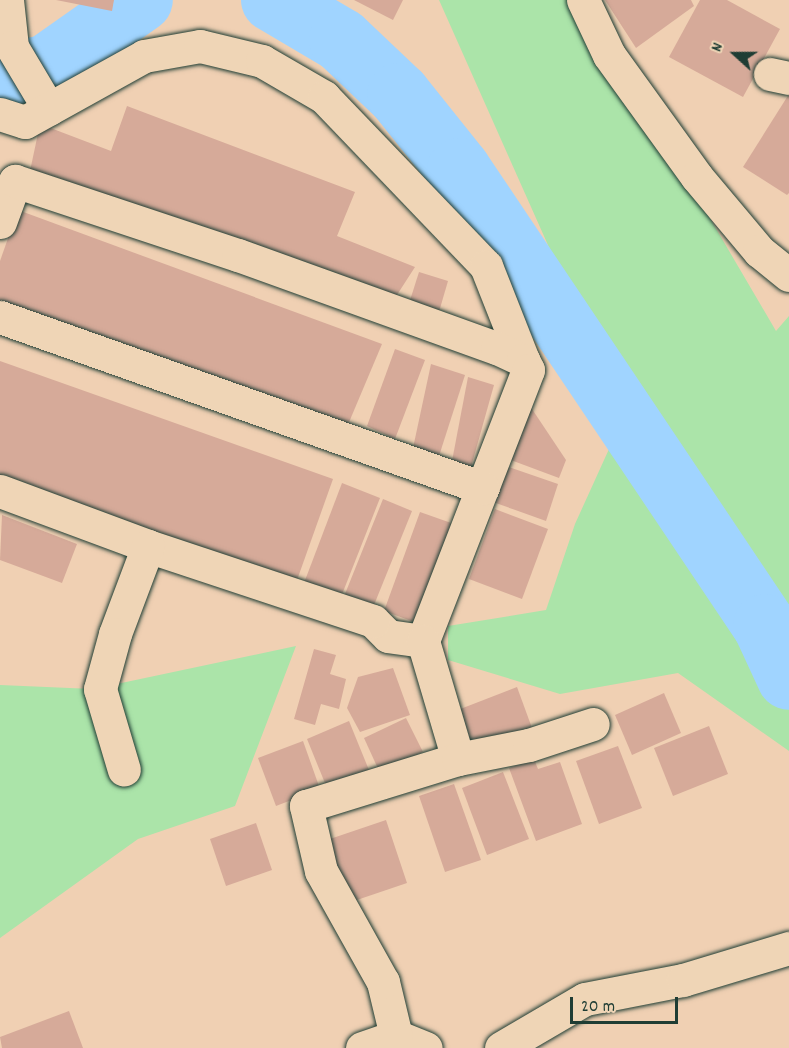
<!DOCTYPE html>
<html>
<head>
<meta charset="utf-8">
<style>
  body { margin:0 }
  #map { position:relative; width:789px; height:1048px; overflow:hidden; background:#f0d0b3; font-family:Dekko,sans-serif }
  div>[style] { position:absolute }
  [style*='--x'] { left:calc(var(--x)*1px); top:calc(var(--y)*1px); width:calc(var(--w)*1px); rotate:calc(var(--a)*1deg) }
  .green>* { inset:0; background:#abe4a9 }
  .river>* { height:64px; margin:-32px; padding:0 32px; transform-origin:32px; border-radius:32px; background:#a0d4ff }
  .building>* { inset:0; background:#d6aa99 }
  .roads { filter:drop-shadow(0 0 2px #1f3d34) drop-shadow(0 0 2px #1f3d34) }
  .street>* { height:33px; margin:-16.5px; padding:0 16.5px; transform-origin:16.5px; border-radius:16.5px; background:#efd5b6 }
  span { translate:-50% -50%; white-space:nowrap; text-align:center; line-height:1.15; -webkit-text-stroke:4.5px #efd5b6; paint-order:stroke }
  .north { position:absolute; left:705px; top:24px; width:60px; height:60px; -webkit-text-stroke:4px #efd5b6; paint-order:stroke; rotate:291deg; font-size:16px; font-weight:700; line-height:24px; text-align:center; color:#1f3d34 }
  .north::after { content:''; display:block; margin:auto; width:21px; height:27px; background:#1f3d34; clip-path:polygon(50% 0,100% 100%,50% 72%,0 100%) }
  .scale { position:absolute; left:570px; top:997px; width:108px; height:27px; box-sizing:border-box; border:3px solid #1f3d34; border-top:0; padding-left:8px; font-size:18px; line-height:21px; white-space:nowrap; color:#1f3d34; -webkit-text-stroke:4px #efd5b6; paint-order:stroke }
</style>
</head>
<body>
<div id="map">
  <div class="green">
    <i style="clip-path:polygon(439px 0,582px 0,776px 331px,789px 316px,789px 751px,678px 673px,560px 694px,448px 660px,448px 626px,546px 610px,575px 524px,624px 416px)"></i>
    <i style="clip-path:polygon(296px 646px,235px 806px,138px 839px,0 938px,0 685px,93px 689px)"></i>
  </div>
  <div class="river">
    <i style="--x:273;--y:0;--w:79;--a:30.5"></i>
    <i style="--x:341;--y:40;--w:80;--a:43.5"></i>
    <i style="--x:399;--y:95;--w:96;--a:51.3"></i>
    <i style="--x:459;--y:170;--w:549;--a:56.14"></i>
    <i style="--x:765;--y:626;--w:57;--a:65.2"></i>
    <i style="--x:0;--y:75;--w:47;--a:-9.9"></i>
    <i style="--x:46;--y:67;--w:116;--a:-35.2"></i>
  </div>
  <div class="building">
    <i style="clip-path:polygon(56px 0,114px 0,112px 11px)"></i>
    <i style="clip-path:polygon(354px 0,403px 0,393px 20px)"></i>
    <i style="clip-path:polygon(605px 0,691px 0,694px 6px,636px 48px)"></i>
    <i style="clip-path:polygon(700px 0,727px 0,780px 29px,743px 97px,669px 57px)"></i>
    <i style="clip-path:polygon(789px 94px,789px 193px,787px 195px,743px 167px)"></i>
    <i style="clip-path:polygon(127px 106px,355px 192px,337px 236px,415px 267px,395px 298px,30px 171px,40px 124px,111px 151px)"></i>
    <i style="clip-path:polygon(18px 210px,382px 344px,347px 427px,0 307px,0 261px)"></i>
    <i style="clip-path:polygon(419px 272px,448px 281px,436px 322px,406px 313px)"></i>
    <i style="clip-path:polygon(395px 349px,425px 360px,395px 439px,367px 426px)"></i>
    <i style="clip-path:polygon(0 361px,333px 479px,296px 583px,0 478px)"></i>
    <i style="clip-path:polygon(431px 364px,465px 375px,439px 456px,413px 448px)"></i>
    <i style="clip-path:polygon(468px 377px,494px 385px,471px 467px,452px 461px)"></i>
    <i style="clip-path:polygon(528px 403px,566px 460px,559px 478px,508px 459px)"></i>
    <i style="clip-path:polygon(506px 466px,558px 484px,546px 521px,493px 502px)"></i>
    <i style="clip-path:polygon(342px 483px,380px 498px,341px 597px,304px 583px)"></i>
    <i style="clip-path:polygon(383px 499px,412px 511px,372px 610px,343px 599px)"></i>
    <i style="clip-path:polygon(495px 509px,548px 529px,522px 599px,469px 579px)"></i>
    <i style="clip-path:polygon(420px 512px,454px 524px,417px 623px,384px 611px)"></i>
    <i style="clip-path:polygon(2px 515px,77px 544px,62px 583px,0 560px)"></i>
    <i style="clip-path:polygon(314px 649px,336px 655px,330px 674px,346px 679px,339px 709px,321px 704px,315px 725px,294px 719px)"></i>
    <i style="clip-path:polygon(393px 668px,410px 715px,360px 732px,347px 708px,358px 677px)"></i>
    <i style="clip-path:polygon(517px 687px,532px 728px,465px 754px,450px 713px)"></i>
    <i style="clip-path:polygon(664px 693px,681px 733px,632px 755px,615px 715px)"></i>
    <i style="clip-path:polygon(406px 718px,423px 752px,380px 773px,364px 738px)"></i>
    <i style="clip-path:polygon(349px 721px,371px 775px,329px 793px,307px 739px)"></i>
    <i style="clip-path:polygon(709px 726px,728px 774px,673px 796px,654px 748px)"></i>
    <i style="clip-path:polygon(303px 741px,320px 789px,276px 806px,258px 758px)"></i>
    <i style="clip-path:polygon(618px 746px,642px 808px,599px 824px,576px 761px)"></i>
    <i style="clip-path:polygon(534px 759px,538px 769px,560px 762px,582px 824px,536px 841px,509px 768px)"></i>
    <i style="clip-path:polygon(503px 772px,529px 839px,487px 855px,462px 788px)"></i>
    <i style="clip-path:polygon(454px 784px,481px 860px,445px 872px,419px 796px)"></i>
    <i style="clip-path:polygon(386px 820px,407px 883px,348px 903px,327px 840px)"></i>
    <i style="clip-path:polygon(256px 823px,272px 870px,226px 886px,210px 839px)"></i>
    <i style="clip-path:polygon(69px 1011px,83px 1048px,2px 1048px,0 1037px)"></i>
  </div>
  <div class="roads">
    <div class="street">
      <i style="--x:7;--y:0;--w:47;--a:83.9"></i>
      <i style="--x:12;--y:47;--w:72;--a:59.2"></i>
      <i style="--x:583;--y:0;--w:61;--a:64.7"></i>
      <i style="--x:609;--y:55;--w:150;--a:54.2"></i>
      <i style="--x:697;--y:177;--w:97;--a:50"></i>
      <i style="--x:759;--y:251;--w:38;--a:39"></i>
      <i style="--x:770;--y:74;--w:19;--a:12"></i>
      <i style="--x:0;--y:114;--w:26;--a:18"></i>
      <i style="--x:25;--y:122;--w:136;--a:-29"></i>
      <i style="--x:144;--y:56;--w:57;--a:-10.1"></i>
      <i style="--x:200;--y:46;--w:64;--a:13.6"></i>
      <i style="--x:262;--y:61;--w:72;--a:30.1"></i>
      <i style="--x:324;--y:97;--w:234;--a:46.2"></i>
      <i style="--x:486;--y:266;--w:101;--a:68.5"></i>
      <i style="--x:0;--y:222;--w:44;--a:-69.9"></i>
      <i style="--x:15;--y:181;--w:235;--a:18.4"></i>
      <i style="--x:238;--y:255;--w:275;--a:19.8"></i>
      <i style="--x:497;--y:348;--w:29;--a:25"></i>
      <i style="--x:523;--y:360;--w:11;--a:63"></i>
      <i style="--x:528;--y:370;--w:291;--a:111.2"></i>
      <i style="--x:423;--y:641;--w:35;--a:-172"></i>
      <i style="--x:388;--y:636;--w:21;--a:-135"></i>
      <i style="--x:373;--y:621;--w:237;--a:-161.6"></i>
      <i style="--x:0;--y:317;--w:512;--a:19.5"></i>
      <i style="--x:0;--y:491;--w:158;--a:20.4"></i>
      <i style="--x:148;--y:546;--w:94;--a:110.6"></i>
      <i style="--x:115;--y:634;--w:57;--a:105.3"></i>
      <i style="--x:100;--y:689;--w:84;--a:73.5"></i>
      <i style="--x:423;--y:641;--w:123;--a:73.5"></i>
      <i style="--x:396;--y:1036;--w:32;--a:22"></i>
      <i style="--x:362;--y:1048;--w:36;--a:-19"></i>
      <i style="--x:396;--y:1036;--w:56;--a:-103.5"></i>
      <i style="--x:383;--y:982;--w:127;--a:-119.2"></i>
      <i style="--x:321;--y:871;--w:67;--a:-103"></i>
      <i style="--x:306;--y:806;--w:159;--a:-17.2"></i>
      <i style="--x:458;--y:759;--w:72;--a:-11.2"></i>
      <i style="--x:529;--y:745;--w:67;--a:-18.2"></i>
      <i style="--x:501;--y:1048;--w:97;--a:-30.3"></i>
      <i style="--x:585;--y:999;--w:100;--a:-11"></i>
      <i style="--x:683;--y:980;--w:111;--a:-16.8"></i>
    </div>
  </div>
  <div class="north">N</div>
  <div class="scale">20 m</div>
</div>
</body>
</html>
